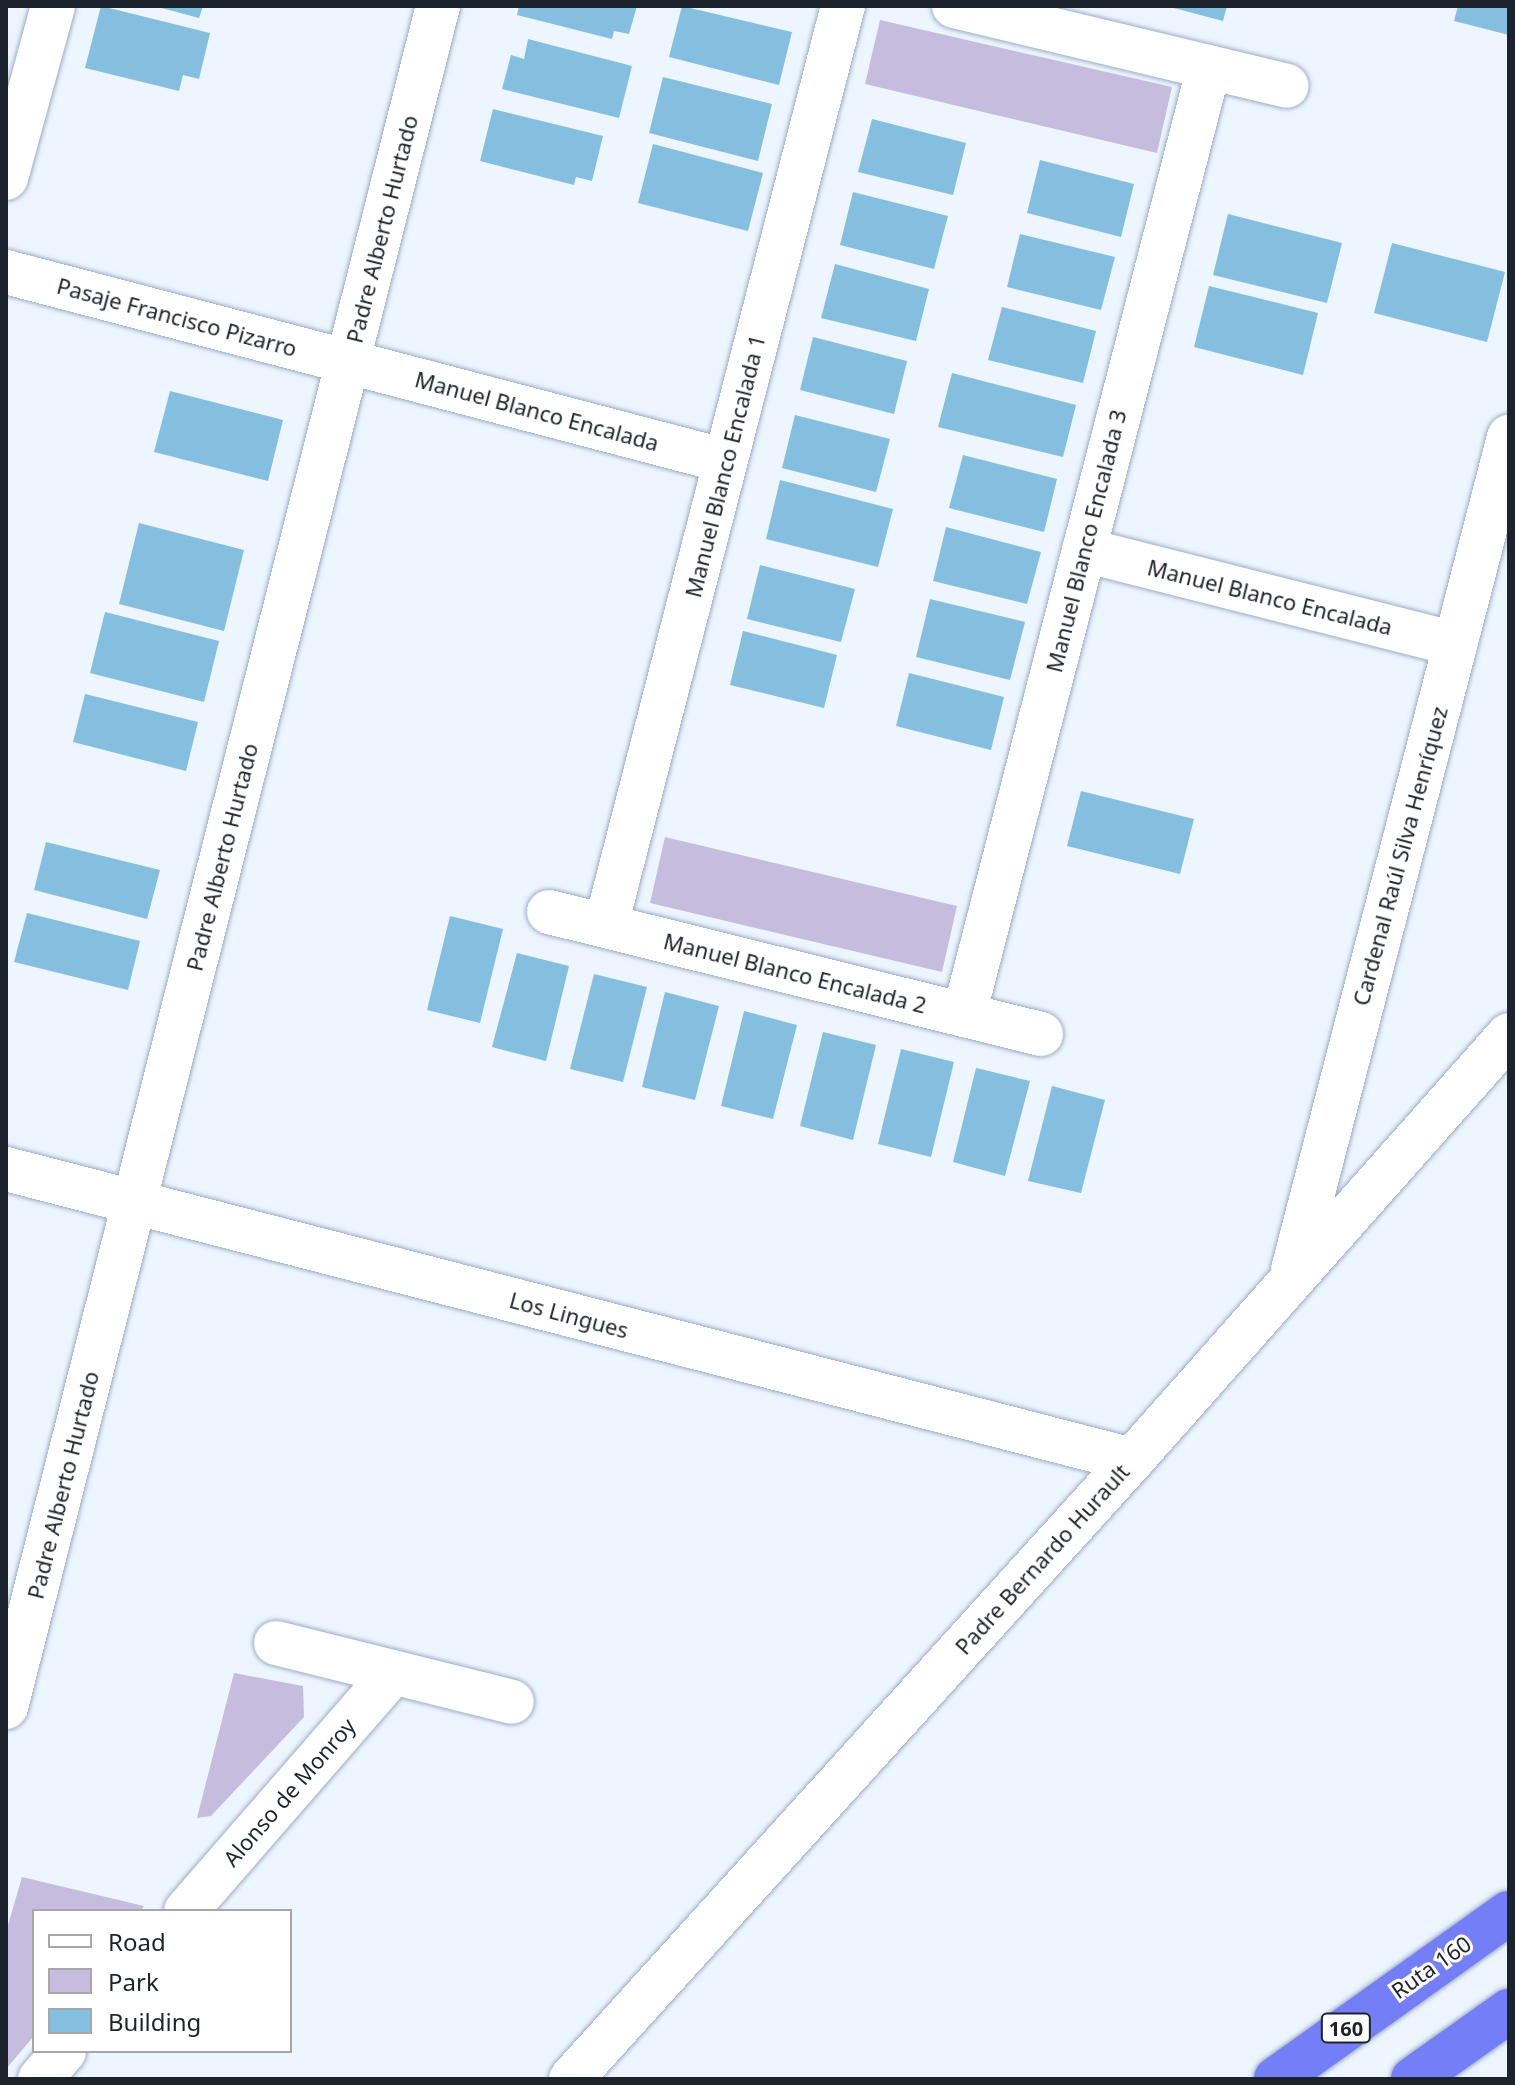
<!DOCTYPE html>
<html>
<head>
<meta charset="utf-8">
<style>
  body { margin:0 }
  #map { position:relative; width:1515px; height:2085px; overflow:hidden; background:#edf5ff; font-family:"Noto Sans",sans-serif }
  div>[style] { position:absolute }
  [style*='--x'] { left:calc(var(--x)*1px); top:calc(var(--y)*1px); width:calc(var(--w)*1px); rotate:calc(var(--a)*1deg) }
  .green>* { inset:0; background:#c6bdde }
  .building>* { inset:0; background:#85bfdf }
  .roads { filter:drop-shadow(0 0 2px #9badc4) drop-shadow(0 0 2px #9badc4) }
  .minor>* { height:44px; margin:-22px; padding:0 22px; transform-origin:22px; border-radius:22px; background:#fff }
  .highway>* { height:44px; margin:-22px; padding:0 22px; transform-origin:22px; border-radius:22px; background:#737ef7 }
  span { translate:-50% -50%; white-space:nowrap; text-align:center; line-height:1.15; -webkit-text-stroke:6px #fff; paint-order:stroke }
  .shield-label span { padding:2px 6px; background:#fff; border:2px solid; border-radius:6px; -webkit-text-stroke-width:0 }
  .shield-label { font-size:20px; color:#1d232c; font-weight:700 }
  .street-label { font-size:22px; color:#1d232c }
  .frame { position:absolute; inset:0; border:8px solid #1d232c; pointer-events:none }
  .legend { position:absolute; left:32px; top:1909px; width:260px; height:144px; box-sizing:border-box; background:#fff; border:2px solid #a5a7ab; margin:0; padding:10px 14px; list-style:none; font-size:24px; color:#1d232c }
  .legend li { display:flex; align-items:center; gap:16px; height:40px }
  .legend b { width:40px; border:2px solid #a5a7ab }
</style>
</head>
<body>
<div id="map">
  <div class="green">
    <i style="clip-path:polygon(880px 20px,1172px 87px,1157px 153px,865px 84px)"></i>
    <i style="clip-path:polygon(665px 837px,957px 906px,942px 972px,650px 903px)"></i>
    <i style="clip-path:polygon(234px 1673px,303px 1686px,304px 1717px,211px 1816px,197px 1818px)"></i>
    <i style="clip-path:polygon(22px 1877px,144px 1906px,141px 1911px,34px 1911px,34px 2036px,6px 2069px,6px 1932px)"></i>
  </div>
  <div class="building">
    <i style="clip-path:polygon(101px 6px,210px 33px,199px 79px,183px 75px,179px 91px,85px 68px)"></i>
    <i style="clip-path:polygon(154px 6px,203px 6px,199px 18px)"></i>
    <i style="clip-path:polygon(519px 6px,637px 6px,629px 34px,614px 31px,612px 39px,517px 15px)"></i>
    <i style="clip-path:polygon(682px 6px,792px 32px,779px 85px,669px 57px)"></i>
    <i style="clip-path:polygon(1166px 6px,1227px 6px,1223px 21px)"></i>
    <i style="clip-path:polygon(1458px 6px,1509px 6px,1509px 35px,1454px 21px)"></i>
    <i style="clip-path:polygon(528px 39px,632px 66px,619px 118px,502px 89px,511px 55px,524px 59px)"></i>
    <i style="clip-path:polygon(663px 77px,772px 104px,758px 161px,649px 133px)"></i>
    <i style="clip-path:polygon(493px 109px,603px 136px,592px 181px,576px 177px,574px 185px,480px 161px)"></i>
    <i style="clip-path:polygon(872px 119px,966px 143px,953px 195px,858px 172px)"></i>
    <i style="clip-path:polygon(653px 144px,763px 173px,748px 231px,638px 203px)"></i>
    <i style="clip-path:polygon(1040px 160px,1134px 184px,1121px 237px,1027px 213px)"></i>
    <i style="clip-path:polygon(853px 192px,948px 216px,934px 269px,840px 245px)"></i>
    <i style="clip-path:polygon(1228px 214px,1342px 243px,1327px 303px,1213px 275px)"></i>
    <i style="clip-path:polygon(1020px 234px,1115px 257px,1101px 310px,1007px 287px)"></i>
    <i style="clip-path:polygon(1392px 243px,1505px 272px,1487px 342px,1374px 313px)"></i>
    <i style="clip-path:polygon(835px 264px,929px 289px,916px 341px,821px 318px)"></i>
    <i style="clip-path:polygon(1209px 286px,1318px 313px,1303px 375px,1194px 347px)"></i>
    <i style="clip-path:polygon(1002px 307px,1096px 331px,1083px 383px,988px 360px)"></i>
    <i style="clip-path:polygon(813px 337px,907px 361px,894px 414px,800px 390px)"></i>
    <i style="clip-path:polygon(952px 373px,1076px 405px,1063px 457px,938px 427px)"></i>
    <i style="clip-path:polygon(170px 391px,283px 420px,268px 481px,154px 452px)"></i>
    <i style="clip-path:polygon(795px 415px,890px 439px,876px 492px,782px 468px)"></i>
    <i style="clip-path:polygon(963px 455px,1057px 479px,1044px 532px,949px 508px)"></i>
    <i style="clip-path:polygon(780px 480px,893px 509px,878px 567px,766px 539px)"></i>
    <i style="clip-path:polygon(139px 523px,244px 550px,224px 631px,119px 604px)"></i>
    <i style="clip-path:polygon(946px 527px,1041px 552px,1027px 604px,933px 581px)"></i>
    <i style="clip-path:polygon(760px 565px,855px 589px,841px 642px,747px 619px)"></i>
    <i style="clip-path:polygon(930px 599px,1025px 622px,1010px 680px,916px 657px)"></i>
    <i style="clip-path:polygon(105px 612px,219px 641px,204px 702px,90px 673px)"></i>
    <i style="clip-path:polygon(743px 631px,837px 655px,824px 708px,730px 685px)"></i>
    <i style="clip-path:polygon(909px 673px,1004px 697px,991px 750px,896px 726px)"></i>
    <i style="clip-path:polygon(85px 694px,198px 722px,186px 771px,73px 742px)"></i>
    <i style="clip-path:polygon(1081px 791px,1194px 819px,1180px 874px,1067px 846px)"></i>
    <i style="clip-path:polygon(46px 842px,160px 870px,147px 919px,34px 890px)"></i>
    <i style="clip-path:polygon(27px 913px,140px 941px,128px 990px,14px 962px)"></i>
    <i style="clip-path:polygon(450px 916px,503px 929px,480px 1023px,427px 1010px)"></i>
    <i style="clip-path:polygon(517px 953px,569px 966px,546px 1061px,492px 1047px)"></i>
    <i style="clip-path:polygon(594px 974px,647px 987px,623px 1082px,570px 1069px)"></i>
    <i style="clip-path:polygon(665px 992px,719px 1006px,695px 1100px,642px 1087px)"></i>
    <i style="clip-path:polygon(744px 1011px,797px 1025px,773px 1119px,721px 1106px)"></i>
    <i style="clip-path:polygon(823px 1032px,876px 1045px,853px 1140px,800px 1126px)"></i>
    <i style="clip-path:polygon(901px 1049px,954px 1062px,931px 1157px,878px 1144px)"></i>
    <i style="clip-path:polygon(976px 1068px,1030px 1081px,1005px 1176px,953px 1162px)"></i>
    <i style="clip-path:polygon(1052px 1086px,1105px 1100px,1081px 1193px,1028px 1181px)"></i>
  </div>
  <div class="roads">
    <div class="minor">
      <i style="--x:954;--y:6;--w:342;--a:13.5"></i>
      <i style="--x:6;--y:178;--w:178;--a:-74.7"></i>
      <i style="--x:6;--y:272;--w:744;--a:14.71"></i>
      <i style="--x:1084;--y:550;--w:383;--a:14.2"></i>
      <i style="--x:549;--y:912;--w:507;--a:13.93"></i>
      <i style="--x:606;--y:925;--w:949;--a:-75.54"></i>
      <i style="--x:964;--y:1015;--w:979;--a:-75.51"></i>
      <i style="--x:6;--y:1169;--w:1163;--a:14.49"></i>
      <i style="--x:1293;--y:1270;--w:861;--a:-75.46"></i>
      <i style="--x:276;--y:1643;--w:243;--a:14"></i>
      <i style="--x:6;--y:1707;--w:1755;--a:-75.75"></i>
      <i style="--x:186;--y:1911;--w:315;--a:-49"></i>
      <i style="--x:40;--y:2079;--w:37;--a:-49"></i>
      <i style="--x:571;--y:2079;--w:835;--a:-47.81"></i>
      <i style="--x:1132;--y:1460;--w:568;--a:-48.43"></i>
    </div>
    <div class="highway">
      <i style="--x:1276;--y:2079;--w:286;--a:-35.5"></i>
      <i style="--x:1413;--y:2079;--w:118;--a:-35.3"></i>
    </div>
  </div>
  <div class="shield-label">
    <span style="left:1346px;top:2028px">160</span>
  </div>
  <div class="street-label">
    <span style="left:382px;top:229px;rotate:-76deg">Padre Alberto Hurtado</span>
    <span style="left:177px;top:317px;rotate:15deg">Pasaje Francisco Pizarro</span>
    <span style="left:537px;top:411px;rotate:15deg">Manuel Blanco Encalada</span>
    <span style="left:725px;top:466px;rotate:-76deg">Manuel Blanco Encalada 1</span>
    <span style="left:1086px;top:541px;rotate:-76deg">Manuel Blanco Encalada 3</span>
    <span style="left:1270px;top:597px;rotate:14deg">Manuel Blanco Encalada</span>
    <span style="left:1400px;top:856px;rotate:-75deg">Cardenal Raúl Silva Henríquez</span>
    <span style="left:222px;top:857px;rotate:-76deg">Padre Alberto Hurtado</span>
    <span style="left:795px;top:973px;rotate:14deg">Manuel Blanco Encalada 2</span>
    <span style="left:569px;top:1315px;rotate:15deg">Los Lingues</span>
    <span style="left:63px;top:1485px;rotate:-76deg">Padre Alberto Hurtado</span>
    <span style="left:1042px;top:1559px;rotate:-48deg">Padre Bernardo Hurault</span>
    <span style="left:289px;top:1792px;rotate:-49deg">Alonso de Monroy</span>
    <span style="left:1431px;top:1967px;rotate:-35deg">Ruta 160</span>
  </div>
  <div class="frame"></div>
  <ul class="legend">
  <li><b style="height:10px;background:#fff"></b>Road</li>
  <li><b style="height:22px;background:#c6bdde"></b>Park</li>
  <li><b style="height:22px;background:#85bfdf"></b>Building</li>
  </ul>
</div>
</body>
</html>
